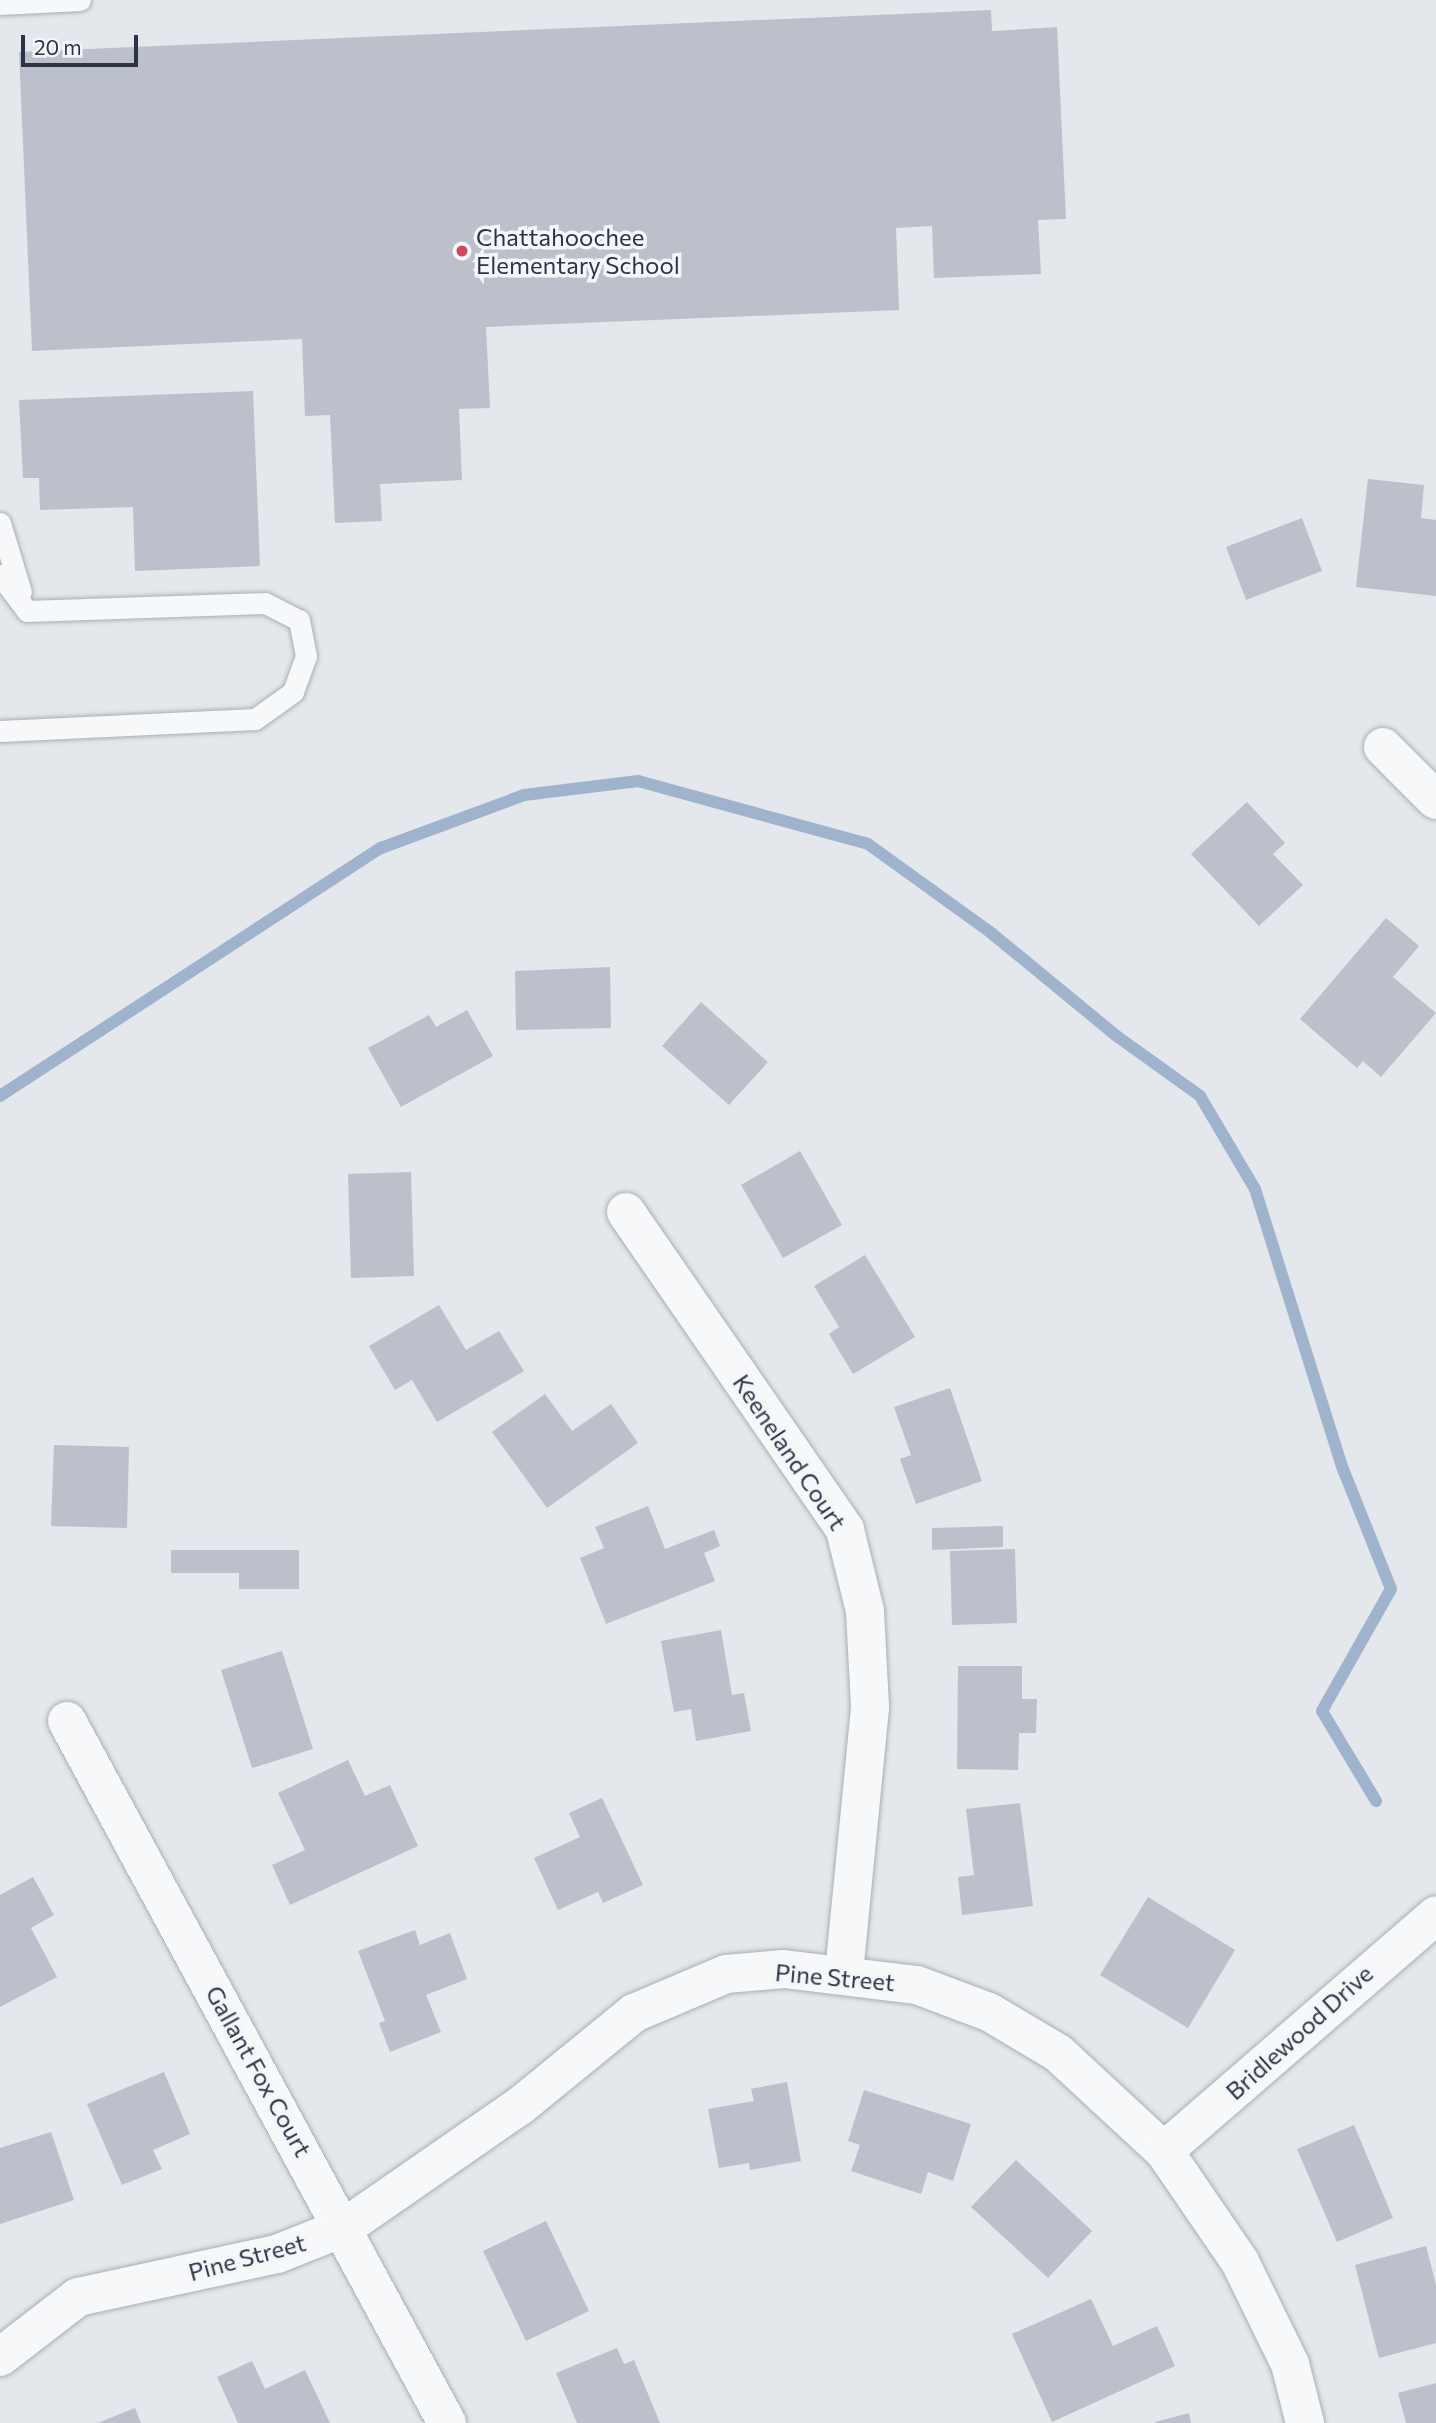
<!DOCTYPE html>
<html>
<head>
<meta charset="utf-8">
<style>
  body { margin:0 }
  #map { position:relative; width:1436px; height:2423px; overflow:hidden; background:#e4e7ec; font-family:Commissioner,sans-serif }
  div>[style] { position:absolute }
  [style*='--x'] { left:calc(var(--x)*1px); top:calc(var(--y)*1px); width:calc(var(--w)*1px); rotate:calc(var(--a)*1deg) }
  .stream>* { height:12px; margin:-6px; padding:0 6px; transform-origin:6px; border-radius:6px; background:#9fb4cc }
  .building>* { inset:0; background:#bbc0ca }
  .roads { filter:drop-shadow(0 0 2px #a9aeb7) drop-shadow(0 0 2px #a9aeb7) }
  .lane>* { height:21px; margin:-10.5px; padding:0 10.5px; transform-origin:10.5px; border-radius:10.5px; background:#f7f8fa }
  .street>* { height:38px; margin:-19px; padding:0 19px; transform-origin:19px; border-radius:19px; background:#f7f8fa }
  .dots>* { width:19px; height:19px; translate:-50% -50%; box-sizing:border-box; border:4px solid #f4f6f9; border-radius:50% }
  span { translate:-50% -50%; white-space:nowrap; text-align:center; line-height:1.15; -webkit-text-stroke:7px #f4f6f9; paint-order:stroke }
  .poi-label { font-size:24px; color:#2b3445 }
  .left { translate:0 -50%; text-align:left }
  .street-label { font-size:24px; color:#2b3445 }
  .scale { position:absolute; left:21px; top:35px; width:117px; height:32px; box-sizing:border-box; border:4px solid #2b3445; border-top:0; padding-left:9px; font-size:21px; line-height:24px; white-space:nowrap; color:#2b3445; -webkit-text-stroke:5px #f4f6f9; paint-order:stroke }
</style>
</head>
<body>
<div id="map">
  <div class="stream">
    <i style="--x:0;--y:1096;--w:455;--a:-33.1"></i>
    <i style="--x:381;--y:848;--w:153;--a:-20.3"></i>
    <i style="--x:524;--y:795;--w:115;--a:-7"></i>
    <i style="--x:638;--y:781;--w:238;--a:15.3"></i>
    <i style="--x:868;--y:844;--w:150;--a:35.8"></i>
    <i style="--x:990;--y:932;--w:166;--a:39.4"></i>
    <i style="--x:1118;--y:1037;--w:101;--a:35.7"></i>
    <i style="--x:1200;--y:1096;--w:108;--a:59.4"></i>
    <i style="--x:1255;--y:1189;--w:294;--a:72.6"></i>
    <i style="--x:1343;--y:1469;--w:129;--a:68.2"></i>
    <i style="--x:1391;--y:1589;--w:140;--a:119.5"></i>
    <i style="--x:1322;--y:1711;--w:105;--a:59"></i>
  </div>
  <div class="building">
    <i style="clip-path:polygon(991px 10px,992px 31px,1057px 27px,1066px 219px,1038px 220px,1041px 274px,934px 278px,932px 226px,896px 228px,899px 310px,486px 327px,490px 408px,459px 409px,462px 480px,380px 484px,382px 521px,335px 523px,330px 415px,305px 416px,302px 339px,32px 351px,19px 52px)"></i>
    <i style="clip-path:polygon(253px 391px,260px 566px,135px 571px,133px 507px,40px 510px,39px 478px,23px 478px,19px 400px)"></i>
    <i style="clip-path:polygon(1368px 479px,1424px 485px,1421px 518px,1436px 520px,1436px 596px,1356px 587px)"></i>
    <i style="clip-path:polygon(1302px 518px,1322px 571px,1246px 600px,1226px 547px)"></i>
    <i style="clip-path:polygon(1247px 802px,1285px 843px,1273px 854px,1303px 885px,1259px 926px,1191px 854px)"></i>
    <i style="clip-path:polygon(1386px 918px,1419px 946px,1393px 977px,1436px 1013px,1381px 1077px,1363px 1061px,1357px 1068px,1300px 1019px)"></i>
    <i style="clip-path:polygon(610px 967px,611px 1028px,516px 1030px,515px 971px)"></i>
    <i style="clip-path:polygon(701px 1002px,768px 1062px,729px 1105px,662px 1046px)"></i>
    <i style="clip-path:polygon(467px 1010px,493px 1056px,401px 1107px,368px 1048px,429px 1015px,436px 1027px)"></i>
    <i style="clip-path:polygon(800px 1151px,842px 1225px,783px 1258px,741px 1185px)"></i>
    <i style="clip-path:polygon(411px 1172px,414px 1276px,351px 1278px,348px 1174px)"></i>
    <i style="clip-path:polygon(865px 1255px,915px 1337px,853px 1374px,829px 1334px,839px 1327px,814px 1286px)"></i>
    <i style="clip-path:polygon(439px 1305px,466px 1350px,499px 1331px,524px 1371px,437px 1422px,412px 1380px,395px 1390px,369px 1346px)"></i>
    <i style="clip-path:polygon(950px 1388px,982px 1481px,916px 1504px,900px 1459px,911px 1455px,894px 1407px)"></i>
    <i style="clip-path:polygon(545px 1394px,572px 1431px,611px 1404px,638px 1443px,547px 1508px,492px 1432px)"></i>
    <i style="clip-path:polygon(54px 1445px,129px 1447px,127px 1528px,51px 1526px)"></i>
    <i style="clip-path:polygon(648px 1506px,665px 1549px,714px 1530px,720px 1546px,704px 1553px,715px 1581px,606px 1624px,580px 1558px,604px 1548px,595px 1527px)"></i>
    <i style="clip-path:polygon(1003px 1526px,1003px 1547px,932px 1550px,932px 1528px)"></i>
    <i style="clip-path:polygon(1015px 1549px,1017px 1623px,952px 1625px,950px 1551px)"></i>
    <i style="clip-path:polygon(171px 1550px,299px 1550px,299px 1589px,239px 1589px,239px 1573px,171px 1573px)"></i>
    <i style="clip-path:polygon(721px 1630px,732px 1695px,744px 1693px,751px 1731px,696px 1741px,691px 1709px,674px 1712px,661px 1641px)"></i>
    <i style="clip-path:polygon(282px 1651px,313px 1749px,252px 1768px,221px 1670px)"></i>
    <i style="clip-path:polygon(958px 1666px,1022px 1666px,1022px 1699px,1037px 1699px,1036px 1733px,1019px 1733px,1018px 1770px,957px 1769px)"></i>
    <i style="clip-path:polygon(348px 1760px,365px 1796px,390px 1785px,418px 1846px,290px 1905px,272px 1865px,305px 1850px,278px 1793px)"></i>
    <i style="clip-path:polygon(602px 1798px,643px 1885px,603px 1903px,598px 1892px,558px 1910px,534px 1858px,580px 1837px,569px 1813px)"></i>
    <i style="clip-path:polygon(1020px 1803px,1033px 1906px,962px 1915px,958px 1877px,974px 1875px,966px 1809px)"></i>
    <i style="clip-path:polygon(33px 1877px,54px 1915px,31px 1928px,57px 1977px,0 2007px,0 1895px)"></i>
    <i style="clip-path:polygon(1148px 1897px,1235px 1950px,1188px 2028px,1100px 1975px)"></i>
    <i style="clip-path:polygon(415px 1930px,420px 1945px,450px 1933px,467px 1979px,426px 1995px,441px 2032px,390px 2052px,379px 2023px,385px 2021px,358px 1951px)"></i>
    <i style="clip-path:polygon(164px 2072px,190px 2134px,153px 2150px,162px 2169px,122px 2185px,87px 2104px)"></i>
    <i style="clip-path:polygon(787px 2082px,801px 2161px,750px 2170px,749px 2163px,719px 2168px,708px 2109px,754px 2101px,751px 2089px)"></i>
    <i style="clip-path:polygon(864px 2090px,971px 2124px,953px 2181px,928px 2172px,921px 2194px,851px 2171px,860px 2145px,848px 2141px)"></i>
    <i style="clip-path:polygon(1354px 2125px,1393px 2218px,1337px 2242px,1297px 2149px)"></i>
    <i style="clip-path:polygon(51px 2132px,74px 2200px,0 2224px,0 2148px)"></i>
    <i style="clip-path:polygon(1016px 2160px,1092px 2231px,1048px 2278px,971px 2207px)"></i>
    <i style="clip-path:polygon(546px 2221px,589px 2311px,526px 2341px,483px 2251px)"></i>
    <i style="clip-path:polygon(1426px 2246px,1436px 2285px,1436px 2343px,1379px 2358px,1355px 2265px)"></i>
    <i style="clip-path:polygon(1091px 2299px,1113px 2346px,1157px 2326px,1175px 2366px,1052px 2422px,1012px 2334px)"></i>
    <i style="clip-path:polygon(617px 2348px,624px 2364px,634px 2360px,660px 2423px,577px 2423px,556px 2373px)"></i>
    <i style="clip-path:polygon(252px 2361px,265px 2389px,305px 2370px,330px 2423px,238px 2423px,217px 2377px)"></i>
    <i style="clip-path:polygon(1436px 2383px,1436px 2423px,1406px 2423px,1398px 2393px)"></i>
    <i style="clip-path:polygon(135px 2408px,141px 2423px,98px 2423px)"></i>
    <i style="clip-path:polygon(1189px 2413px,1191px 2423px,1155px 2423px,1155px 2422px)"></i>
  </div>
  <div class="roads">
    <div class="lane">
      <i style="--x:0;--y:4;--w:80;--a:-2.9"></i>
      <i style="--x:0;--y:523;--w:72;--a:73.1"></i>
      <i style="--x:0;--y:575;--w:45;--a:53.1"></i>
      <i style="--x:27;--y:611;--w:238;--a:-1.9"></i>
      <i style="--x:265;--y:603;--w:38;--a:27"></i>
      <i style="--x:299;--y:620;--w:37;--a:79"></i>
      <i style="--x:306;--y:656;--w:38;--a:110"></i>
      <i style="--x:293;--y:692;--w:47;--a:144.6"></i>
      <i style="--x:255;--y:719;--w:255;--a:177.3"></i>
    </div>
    <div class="street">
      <i style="--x:1383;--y:747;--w:75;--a:45"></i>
      <i style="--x:626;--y:1212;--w:386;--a:55.4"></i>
      <i style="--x:845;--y:1530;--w:83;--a:76.1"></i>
      <i style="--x:865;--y:1611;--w:97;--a:87"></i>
      <i style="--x:870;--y:1708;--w:267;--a:95.6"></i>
      <i style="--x:67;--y:1721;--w:798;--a:61.57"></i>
      <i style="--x:1164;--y:2151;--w:360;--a:-40.9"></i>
      <i style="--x:0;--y:2357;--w:98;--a:-37.6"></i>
      <i style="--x:78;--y:2297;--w:204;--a:-12.2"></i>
      <i style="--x:277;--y:2254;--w:73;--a:-21.7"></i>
      <i style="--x:345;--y:2227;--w:213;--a:-34.7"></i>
      <i style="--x:520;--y:2106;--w:147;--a:-39.2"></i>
      <i style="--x:634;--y:2013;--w:100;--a:-23"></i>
      <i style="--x:726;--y:1974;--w:58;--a:-4.9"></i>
      <i style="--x:784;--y:1969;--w:134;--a:6.9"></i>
      <i style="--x:917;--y:1985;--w:77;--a:20.6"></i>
      <i style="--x:989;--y:2012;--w:80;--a:30.7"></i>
      <i style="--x:1058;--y:2053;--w:144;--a:42.8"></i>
      <i style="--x:1164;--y:2151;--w:135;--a:55.6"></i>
      <i style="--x:1240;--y:2262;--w:114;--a:63.9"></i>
      <i style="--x:1290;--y:2364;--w:61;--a:75.7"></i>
    </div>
  </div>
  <div class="dots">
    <i style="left:462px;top:251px;background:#d1495b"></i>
  </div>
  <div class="poi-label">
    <span class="left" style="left:476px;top:251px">Chattahoochee<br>Elementary School</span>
  </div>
  <div class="street-label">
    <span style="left:790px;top:1452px;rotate:56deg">Keeneland Court</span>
    <span style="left:835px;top:1977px;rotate:5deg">Pine Street</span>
    <span style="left:1299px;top:2032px;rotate:-42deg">Bridlewood Drive</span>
    <span style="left:259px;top:2071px;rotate:61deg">Gallant Fox Court</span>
    <span style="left:247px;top:2257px;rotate:-15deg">Pine Street</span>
  </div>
  <div class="scale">20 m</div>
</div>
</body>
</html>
